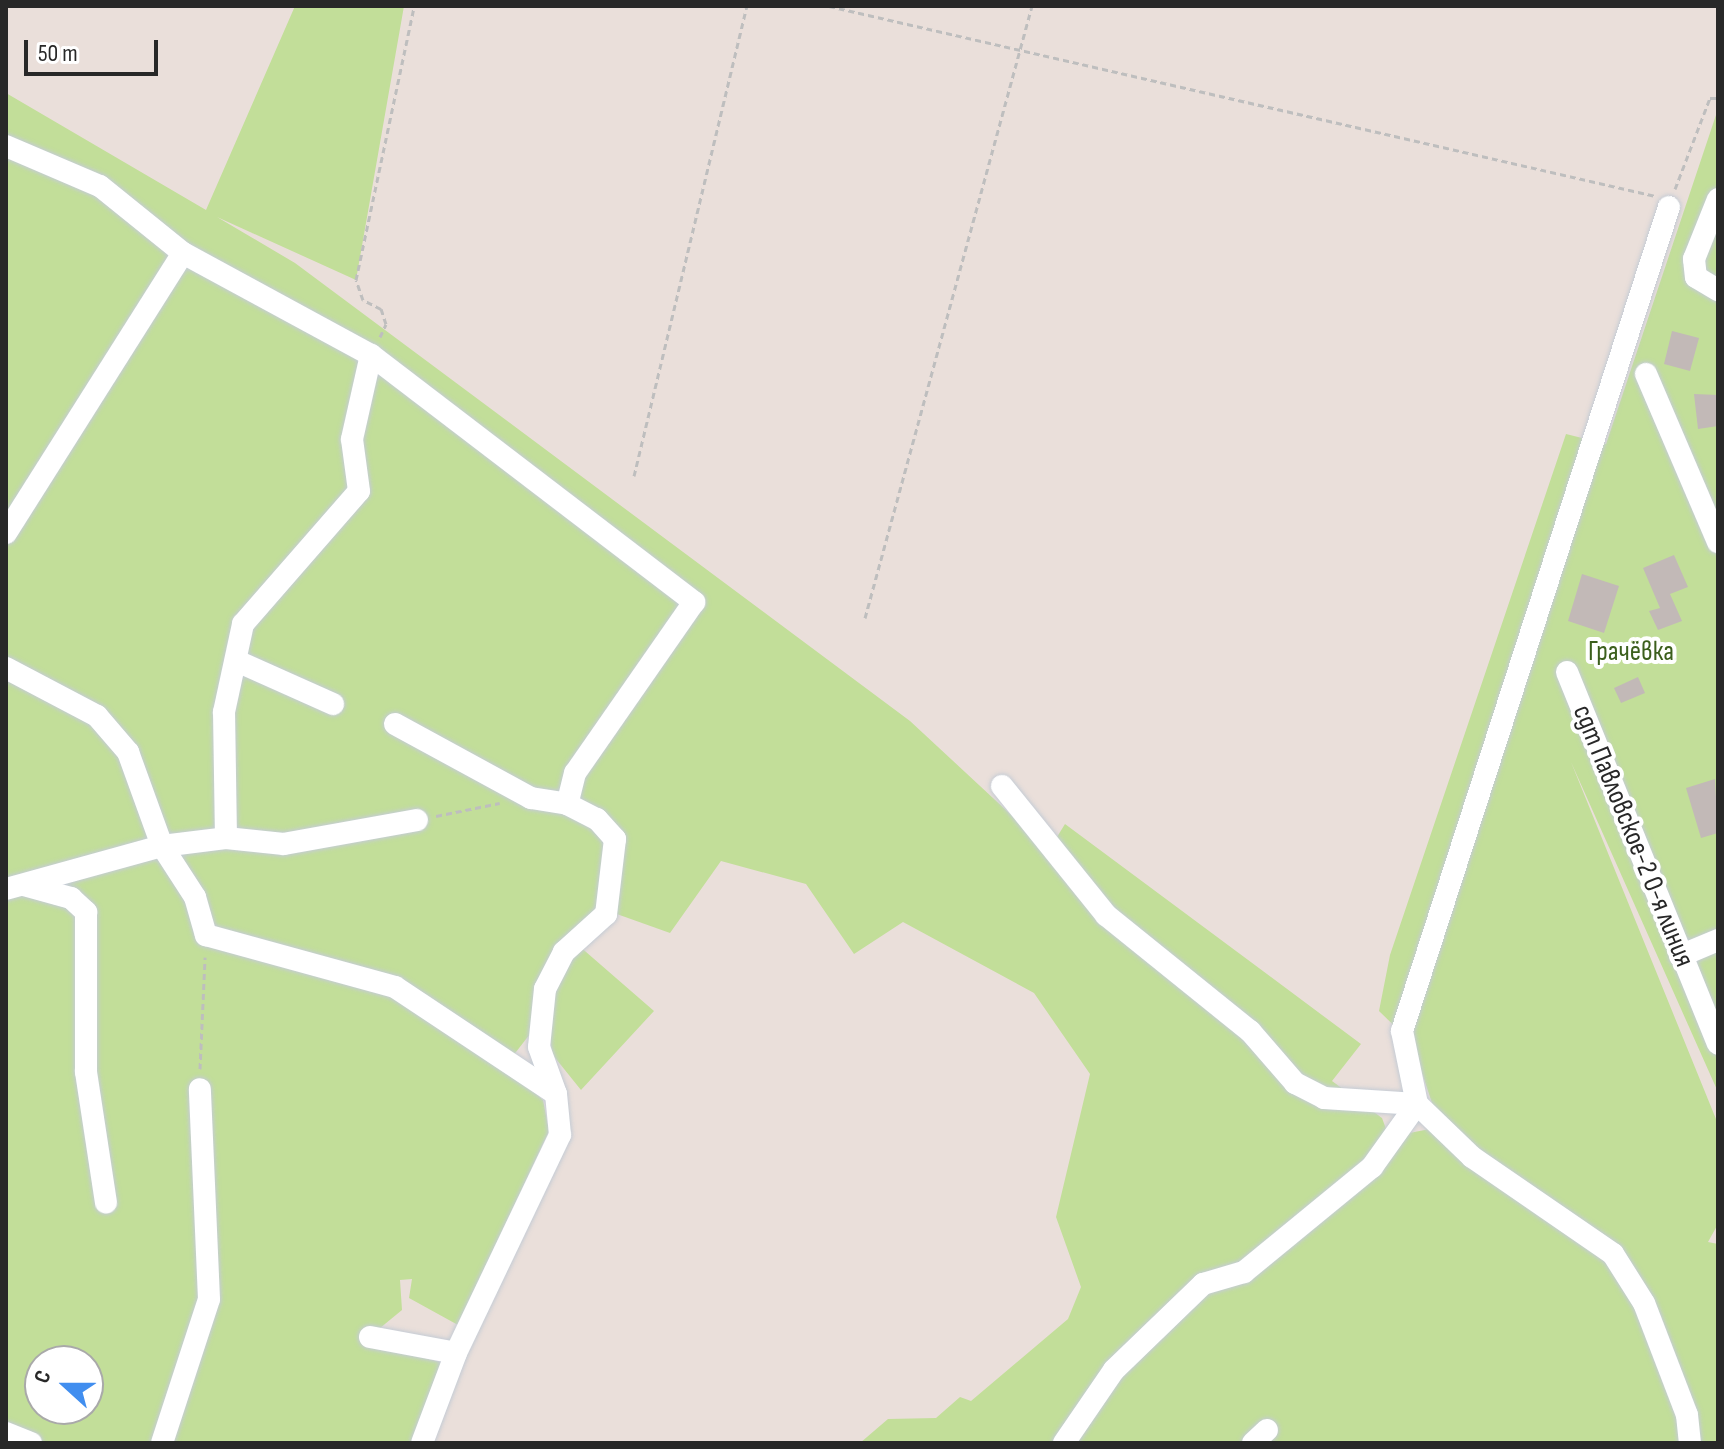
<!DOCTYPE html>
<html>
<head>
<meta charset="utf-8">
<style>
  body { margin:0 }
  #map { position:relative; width:1724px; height:1449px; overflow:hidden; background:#eadfda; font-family:"Sofia Sans Condensed",sans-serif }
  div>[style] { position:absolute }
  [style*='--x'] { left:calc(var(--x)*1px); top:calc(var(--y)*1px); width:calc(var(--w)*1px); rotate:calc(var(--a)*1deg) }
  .green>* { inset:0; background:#c2de99 }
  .building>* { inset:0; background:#c2b9b7 }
  .path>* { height:3px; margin-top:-1.5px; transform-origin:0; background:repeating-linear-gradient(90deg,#bebebe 0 6px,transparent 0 10px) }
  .roads { filter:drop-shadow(0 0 2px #c5ccd5) drop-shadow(0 0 2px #c5ccd5) }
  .minor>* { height:22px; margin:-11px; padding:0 11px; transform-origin:11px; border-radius:11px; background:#fff }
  span { translate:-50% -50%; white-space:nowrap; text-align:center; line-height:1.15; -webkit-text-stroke:8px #fff; paint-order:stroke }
  .park-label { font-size:28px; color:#3c5f1d }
  .street-label { font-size:28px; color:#282828 }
  .frame { position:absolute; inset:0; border:8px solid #282828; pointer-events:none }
  .north { position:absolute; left:24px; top:1345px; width:80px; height:80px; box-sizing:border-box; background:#fff; border:2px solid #a9a9a9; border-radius:50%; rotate:291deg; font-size:22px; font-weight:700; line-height:32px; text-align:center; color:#282828 }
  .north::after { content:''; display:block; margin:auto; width:28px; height:36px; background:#418eef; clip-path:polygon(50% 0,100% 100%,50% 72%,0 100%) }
  .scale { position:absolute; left:24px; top:40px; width:134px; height:36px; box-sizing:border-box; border:4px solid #282828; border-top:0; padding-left:10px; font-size:24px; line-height:28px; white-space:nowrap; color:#282828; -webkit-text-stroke:6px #fff; paint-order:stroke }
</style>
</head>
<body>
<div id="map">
  <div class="green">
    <i style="clip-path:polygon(evenodd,295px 6px,404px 6px,356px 280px,217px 217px,295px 263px,910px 721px,1049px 850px,1065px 824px,1361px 1044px,1332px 1081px,1382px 1118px,1389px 1137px,1440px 1127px,1412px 1043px,1379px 1011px,1390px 955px,1566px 434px,1606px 444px,1718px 109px,1718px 1092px,1571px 762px,1718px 1124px,1718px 1224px,1708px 1242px,1718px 1244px,1718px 1443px,860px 1443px,888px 1419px,936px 1418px,960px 1397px,971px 1401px,1068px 1319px,1081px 1287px,1056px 1217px,1090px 1074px,1034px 993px,903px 922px,854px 954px,806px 884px,721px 861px,670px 933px,614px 913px,578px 945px,654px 1011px,581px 1090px,552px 1054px,548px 1011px,505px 1066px,543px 1100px,549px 1131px,458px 1325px,409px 1298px,412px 1279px,400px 1280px,402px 1310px,363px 1342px,440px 1362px,439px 1387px,410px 1443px,6px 1443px,6px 93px,206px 210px,295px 6px,40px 1361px,88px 1361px,88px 1409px,40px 1409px,40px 1361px)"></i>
  </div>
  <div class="building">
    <i style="clip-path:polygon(1672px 331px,1699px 338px,1690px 371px,1664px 364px)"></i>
    <i style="clip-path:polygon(1694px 394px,1718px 395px,1718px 426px,1698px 429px)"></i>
    <i style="clip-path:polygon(1674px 555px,1688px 587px,1670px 594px,1682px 621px,1658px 630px,1649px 611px,1660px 608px,1643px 568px)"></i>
    <i style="clip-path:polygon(1582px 574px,1619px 586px,1604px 633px,1568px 621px)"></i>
    <i style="clip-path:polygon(1638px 677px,1645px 693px,1621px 703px,1614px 688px)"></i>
    <i style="clip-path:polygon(1715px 779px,1718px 833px,1701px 838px,1686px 788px)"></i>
  </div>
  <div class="path">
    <i style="--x:829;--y:6;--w:848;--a:12.95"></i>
    <i style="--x:1675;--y:189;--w:97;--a:-69"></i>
    <i style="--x:1710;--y:98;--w:8;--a:0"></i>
    <i style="--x:380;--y:337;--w:14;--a:-65"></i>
    <i style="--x:386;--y:324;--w:16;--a:-108"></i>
    <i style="--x:381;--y:309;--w:20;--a:-153"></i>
    <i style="--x:363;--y:300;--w:21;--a:-109"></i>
    <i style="--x:356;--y:280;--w:280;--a:-78"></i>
    <i style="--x:634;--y:476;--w:483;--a:-76.5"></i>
    <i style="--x:865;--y:618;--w:634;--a:-74.74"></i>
    <i style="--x:436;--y:816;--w:65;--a:-11.5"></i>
    <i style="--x:200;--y:1069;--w:112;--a:-87.4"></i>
  </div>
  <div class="roads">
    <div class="minor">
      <i style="--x:6;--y:146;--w:102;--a:23.1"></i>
      <i style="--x:100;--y:186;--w:107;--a:38.9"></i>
      <i style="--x:183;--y:253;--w:214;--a:28.5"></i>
      <i style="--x:371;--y:355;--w:407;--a:37.4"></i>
      <i style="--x:694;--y:602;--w:208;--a:124.8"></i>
      <i style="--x:575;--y:773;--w:32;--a:104"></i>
      <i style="--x:1718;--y:199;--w:65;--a:111.8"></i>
      <i style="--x:1694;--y:259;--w:18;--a:84"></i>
      <i style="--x:1696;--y:277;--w:26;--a:31"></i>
      <i style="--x:1646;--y:374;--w:183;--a:66.8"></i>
      <i style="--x:6;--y:533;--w:331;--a:-57.7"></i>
      <i style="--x:239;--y:662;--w:103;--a:24.1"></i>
      <i style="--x:6;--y:668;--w:103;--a:27.8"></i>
      <i style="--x:97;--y:716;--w:48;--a:49.3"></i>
      <i style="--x:128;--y:752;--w:100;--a:70.1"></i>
      <i style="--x:162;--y:846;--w:61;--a:57.1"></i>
      <i style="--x:195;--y:897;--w:40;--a:74"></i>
      <i style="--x:206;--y:935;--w:196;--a:15.4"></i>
      <i style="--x:395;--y:987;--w:193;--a:33.6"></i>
      <i style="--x:556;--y:1094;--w:41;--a:84.4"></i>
      <i style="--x:560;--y:1135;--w:242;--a:115.5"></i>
      <i style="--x:456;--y:1353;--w:96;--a:110.7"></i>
      <i style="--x:1567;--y:672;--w:401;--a:67.9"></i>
      <i style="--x:395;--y:724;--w:155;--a:28.6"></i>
      <i style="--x:531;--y:798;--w:36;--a:9"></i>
      <i style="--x:567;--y:804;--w:34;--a:27"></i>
      <i style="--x:597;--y:819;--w:27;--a:48"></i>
      <i style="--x:615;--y:839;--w:76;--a:96.8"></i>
      <i style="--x:606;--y:914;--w:57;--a:137.9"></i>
      <i style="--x:564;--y:952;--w:42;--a:117.2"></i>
      <i style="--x:545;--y:989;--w:58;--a:95.9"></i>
      <i style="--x:539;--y:1047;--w:50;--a:70.1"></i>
      <i style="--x:1002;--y:786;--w:166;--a:51.1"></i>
      <i style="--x:1106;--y:915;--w:185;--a:38.9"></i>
      <i style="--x:1250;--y:1031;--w:69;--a:49.1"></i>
      <i style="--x:1295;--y:1083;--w:33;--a:27"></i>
      <i style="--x:1324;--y:1098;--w:93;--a:3.7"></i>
      <i style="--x:1417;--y:1104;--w:76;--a:43.9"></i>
      <i style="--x:1472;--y:1157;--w:171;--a:34.5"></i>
      <i style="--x:1613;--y:1254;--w:58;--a:57.7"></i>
      <i style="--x:1644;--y:1303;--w:120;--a:69"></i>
      <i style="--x:1687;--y:1415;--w:28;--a:84"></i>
      <i style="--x:226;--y:838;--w:126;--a:-90.9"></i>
      <i style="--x:224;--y:712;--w:90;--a:-77.8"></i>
      <i style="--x:243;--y:624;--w:176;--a:-48.9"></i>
      <i style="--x:359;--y:491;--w:52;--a:-97.7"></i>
      <i style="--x:352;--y:439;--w:86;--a:-77.3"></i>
      <i style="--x:27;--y:886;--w:46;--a:15.3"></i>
      <i style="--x:71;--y:898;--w:21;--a:43"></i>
      <i style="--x:86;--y:912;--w:160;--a:90"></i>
      <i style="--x:86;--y:1072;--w:132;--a:81.3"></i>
      <i style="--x:6;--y:889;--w:162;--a:-15.4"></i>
      <i style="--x:162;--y:846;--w:64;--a:-7.1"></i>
      <i style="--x:226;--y:838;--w:58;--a:5.9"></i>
      <i style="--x:284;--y:844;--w:135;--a:-10.2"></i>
      <i style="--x:1680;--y:956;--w:41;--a:-22.8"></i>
      <i style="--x:370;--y:1337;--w:87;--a:10.5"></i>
      <i style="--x:6;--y:1433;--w:27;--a:22"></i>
      <i style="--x:162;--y:1443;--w:151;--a:-71.9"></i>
      <i style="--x:209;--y:1299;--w:210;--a:-92.5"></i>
      <i style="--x:1064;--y:1443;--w:88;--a:-55.6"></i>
      <i style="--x:1114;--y:1370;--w:124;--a:-44"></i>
      <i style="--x:1203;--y:1284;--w:43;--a:-16.3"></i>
      <i style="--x:1244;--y:1272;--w:166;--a:-39.4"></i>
      <i style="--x:1372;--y:1167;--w:77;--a:-54.5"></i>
      <i style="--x:1417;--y:1104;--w:75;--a:-101.6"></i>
      <i style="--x:1402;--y:1031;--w:866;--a:-72.05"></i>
      <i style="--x:1253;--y:1443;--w:19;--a:-43"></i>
    </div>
  </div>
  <div class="park-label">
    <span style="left:1631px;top:652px">Грачёвка</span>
  </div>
  <div class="street-label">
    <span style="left:1633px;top:836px;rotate:68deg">сдт Павловское-2 0-я линия</span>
  </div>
  <div class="frame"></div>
  <div class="north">С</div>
  <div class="scale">50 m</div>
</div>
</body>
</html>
